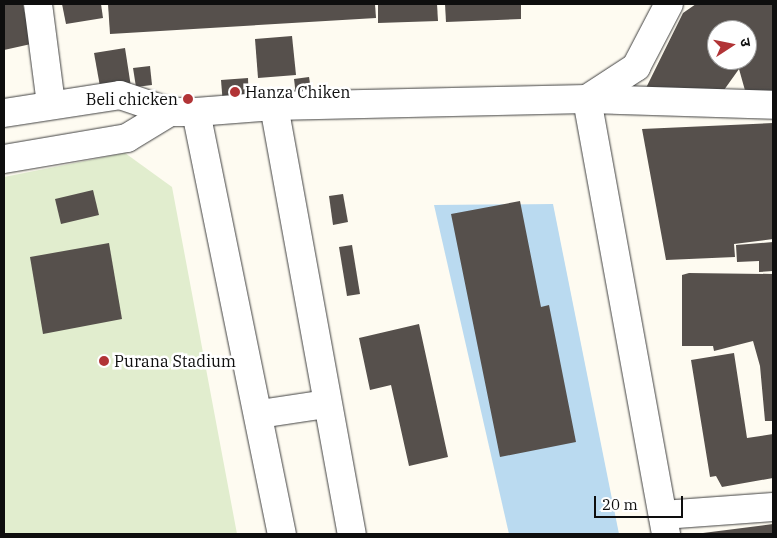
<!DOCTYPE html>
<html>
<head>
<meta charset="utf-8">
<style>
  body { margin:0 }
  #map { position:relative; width:777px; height:538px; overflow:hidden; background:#fefbf1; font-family:"IBM Plex Serif","Noto Sans Devanagari",serif }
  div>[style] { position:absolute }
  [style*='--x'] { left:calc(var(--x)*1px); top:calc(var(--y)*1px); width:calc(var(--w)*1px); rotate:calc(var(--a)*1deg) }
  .pitch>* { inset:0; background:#e1edce }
  .water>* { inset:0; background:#badaf0 }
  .building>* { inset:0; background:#56504c }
  .roads { filter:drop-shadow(0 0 1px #414141) drop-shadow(0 0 1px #414141) }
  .minor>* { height:28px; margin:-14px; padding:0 14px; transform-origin:14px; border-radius:14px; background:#fff }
  .dots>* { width:14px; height:14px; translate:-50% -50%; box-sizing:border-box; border:2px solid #fff; border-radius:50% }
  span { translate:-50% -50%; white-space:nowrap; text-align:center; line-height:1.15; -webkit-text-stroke:5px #fff; paint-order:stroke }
  .poi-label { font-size:16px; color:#0e0e0e }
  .left { translate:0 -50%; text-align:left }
  .right { translate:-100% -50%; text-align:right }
  .frame { position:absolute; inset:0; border:5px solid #0e0e0e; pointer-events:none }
  .north { position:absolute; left:707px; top:20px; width:50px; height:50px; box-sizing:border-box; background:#fff; border:1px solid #9f9f9f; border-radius:50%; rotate:79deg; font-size:14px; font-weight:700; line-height:20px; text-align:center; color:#0e0e0e }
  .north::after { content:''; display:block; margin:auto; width:18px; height:22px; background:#b13436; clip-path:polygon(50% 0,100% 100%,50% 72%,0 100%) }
  .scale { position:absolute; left:594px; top:496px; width:89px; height:22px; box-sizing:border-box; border:2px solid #0e0e0e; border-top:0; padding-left:6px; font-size:15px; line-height:18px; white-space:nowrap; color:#0e0e0e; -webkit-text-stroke:4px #fff; paint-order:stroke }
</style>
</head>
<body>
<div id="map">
  <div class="pitch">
    <i style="clip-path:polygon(125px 153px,172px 187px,237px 534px,4px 534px,4px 177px)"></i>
  </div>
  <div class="water">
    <i style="clip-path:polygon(553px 204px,619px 534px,509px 534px,434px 205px)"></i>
  </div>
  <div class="building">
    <i style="clip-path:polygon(4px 4px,23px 4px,31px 44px,4px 50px)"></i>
    <i style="clip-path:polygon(62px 4px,101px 4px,103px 18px,66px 24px)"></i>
    <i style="clip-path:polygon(108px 4px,375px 4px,376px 18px,110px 34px)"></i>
    <i style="clip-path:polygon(378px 4px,437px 4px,438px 21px,378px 23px)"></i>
    <i style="clip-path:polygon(445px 4px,521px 4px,521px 19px,446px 22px)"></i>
    <i style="clip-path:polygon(evenodd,696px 4px,773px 4px,773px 94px,746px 94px,739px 69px,719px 97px,645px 90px,683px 13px,696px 4px,717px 30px,747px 30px,747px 60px,717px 60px,717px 30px)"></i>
    <i style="clip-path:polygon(292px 36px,296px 75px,258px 78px,255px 39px)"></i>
    <i style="clip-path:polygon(125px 48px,131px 87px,101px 92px,94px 53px)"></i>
    <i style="clip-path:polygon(150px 66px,152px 85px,136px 87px,133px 68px)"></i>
    <i style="clip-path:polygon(309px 77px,313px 102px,297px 104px,294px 79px)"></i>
    <i style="clip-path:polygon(248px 78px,249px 104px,223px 105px,221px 80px)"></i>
    <i style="clip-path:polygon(773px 123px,773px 239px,734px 244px,735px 257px,666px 260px,642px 129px)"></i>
    <i style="clip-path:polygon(93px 190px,99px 215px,61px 224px,55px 199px)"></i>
    <i style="clip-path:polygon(343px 194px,348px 222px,333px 225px,329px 196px)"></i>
    <i style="clip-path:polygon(520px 201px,541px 307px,549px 305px,576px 442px,500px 457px,451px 214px)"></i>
    <i style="clip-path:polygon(773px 242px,773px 271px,759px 272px,759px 261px,737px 262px,736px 245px)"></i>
    <i style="clip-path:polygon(109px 243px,122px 319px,43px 334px,30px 257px)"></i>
    <i style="clip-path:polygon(352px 245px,360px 294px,347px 296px,339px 247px)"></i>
    <i style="clip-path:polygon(689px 273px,773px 274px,773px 421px,765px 421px,760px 366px,753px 341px,714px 351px,713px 346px,682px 346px,682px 275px)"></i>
    <i style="clip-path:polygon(419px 324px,448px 457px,409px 466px,391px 385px,370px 390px,359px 338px)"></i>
    <i style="clip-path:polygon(734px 353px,747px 438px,773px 434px,773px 478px,722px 487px,716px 476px,710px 477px,691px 360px)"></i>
    <i style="clip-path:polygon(773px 524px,773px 534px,703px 534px,703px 533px)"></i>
  </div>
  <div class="roads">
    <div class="minor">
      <i style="--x:38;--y:4;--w:101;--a:82.6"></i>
      <i style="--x:274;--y:106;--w:435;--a:79.7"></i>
      <i style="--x:196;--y:112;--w:431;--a:78.5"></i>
      <i style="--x:4;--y:113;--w:117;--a:-8.8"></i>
      <i style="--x:120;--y:95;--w:53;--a:18.8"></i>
      <i style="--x:170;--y:112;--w:26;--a:0"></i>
      <i style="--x:196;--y:112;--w:78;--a:-4.4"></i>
      <i style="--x:274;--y:106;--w:313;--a:-1.3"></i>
      <i style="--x:587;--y:99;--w:186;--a:1.8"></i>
      <i style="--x:4;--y:159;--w:125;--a:-9.7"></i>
      <i style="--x:127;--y:138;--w:50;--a:-31.2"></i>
      <i style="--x:260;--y:414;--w:67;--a:-8.6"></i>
      <i style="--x:663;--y:515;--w:110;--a:-4.2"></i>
      <i style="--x:666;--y:534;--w:442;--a:-100.3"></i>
      <i style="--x:587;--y:99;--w:59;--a:-33.1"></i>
      <i style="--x:636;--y:67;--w:71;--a:-62.4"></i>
    </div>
  </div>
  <div class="dots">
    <i style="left:235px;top:92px;background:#b13436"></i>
    <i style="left:188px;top:99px;background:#b13436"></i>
    <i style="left:104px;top:361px;background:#b13436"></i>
  </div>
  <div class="poi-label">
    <span class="left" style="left:245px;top:92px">Hanza Chiken</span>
    <span class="right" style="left:178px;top:99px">Beli chicken</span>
    <span class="left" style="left:114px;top:361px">Purana Stadium</span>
  </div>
  <div class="frame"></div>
  <div class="north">उ</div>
  <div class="scale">20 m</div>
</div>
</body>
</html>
